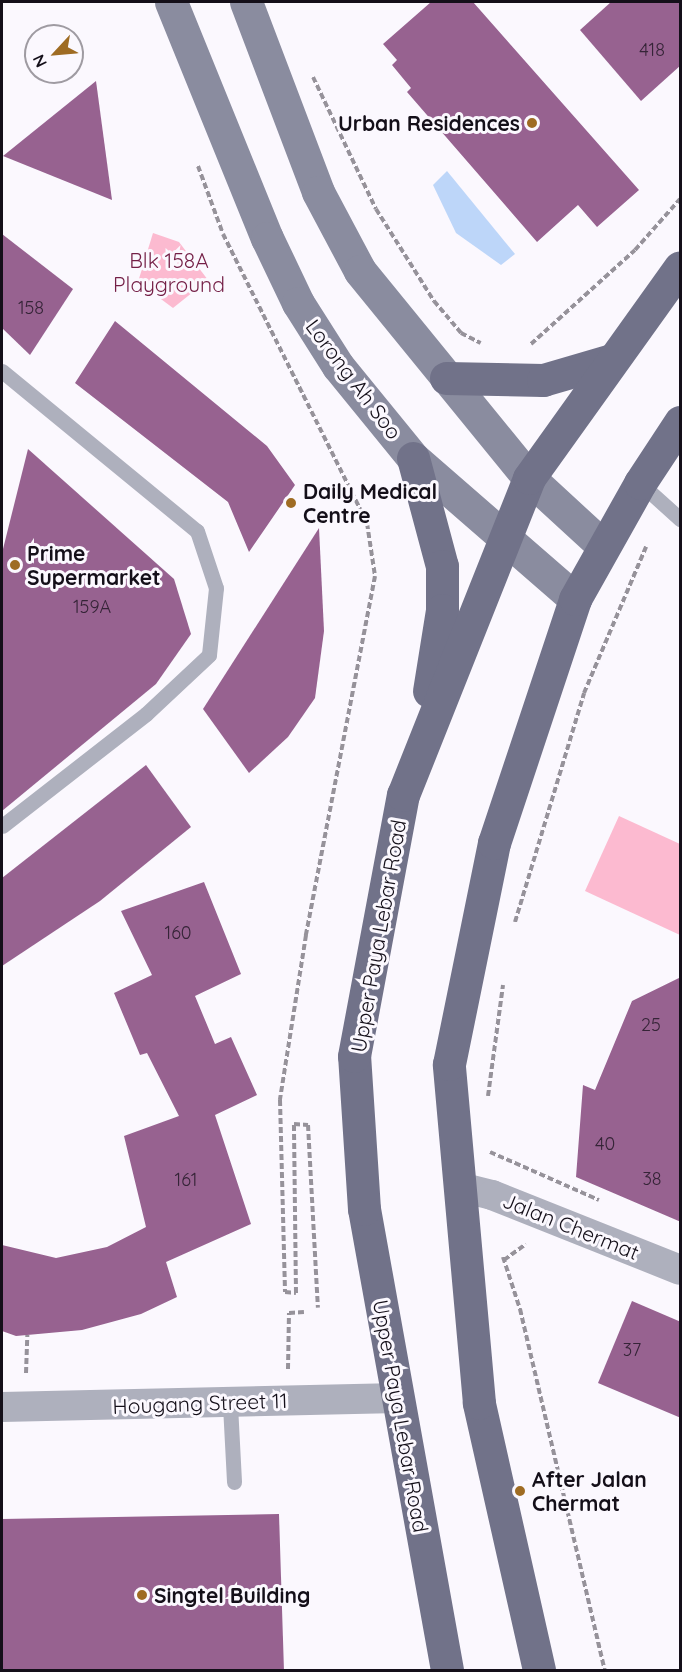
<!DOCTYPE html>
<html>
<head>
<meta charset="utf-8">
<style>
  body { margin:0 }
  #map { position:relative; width:682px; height:1672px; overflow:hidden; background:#fbf8fe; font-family:Quicksand,sans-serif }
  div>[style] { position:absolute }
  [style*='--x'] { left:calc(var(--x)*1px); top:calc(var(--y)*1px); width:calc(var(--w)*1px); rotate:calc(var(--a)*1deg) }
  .green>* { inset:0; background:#fcbad0 }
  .water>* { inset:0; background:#bdd6f9 }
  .building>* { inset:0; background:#976290 }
  .path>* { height:4px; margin-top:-2px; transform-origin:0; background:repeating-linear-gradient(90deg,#96929a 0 6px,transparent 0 9px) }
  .service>* { height:15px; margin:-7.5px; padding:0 7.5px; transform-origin:7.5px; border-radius:7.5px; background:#aeb0bd }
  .minor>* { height:30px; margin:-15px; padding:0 15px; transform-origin:15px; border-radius:15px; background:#aeb0bd }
  .secondary>* { height:33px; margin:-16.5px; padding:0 16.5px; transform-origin:16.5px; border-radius:16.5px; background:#8a8c9f }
  .primary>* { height:33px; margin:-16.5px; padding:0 16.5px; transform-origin:16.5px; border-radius:16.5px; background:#717289 }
  .dots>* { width:16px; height:16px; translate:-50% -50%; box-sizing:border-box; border:3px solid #fbf8fe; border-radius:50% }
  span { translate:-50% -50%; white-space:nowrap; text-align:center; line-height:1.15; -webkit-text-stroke:6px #fbf8fe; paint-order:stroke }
  .number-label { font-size:18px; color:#352437 }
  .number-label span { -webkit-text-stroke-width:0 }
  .poi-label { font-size:21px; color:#140f19; font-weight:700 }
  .right { translate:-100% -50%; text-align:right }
  .left { translate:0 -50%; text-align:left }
  .park-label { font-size:21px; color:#741f46 }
  .street-label { font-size:21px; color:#140f19 }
  .frame { position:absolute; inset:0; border:3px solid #140f19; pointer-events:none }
  .north { position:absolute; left:24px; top:24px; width:60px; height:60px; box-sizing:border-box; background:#fbf8fe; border:2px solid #9f9ba2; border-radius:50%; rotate:244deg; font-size:16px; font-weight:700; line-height:24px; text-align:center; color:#140f19 }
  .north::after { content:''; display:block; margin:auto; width:21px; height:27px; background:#9f6c23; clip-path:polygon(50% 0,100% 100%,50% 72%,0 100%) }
</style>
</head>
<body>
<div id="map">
  <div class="green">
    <i style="clip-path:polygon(153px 233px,179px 242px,208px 280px,173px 308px,138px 282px)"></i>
    <i style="clip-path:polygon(619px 816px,680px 844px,680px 935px,585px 891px)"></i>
  </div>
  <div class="water">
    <i style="clip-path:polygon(447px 171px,515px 254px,501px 265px,456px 233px,433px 185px)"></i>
  </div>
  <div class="building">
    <i style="clip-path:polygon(431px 2px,473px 2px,639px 190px,597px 227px,578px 205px,537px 242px,407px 92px,411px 88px,392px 65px,397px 60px,383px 44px)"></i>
    <i style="clip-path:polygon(611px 2px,681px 2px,681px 65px,641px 101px,580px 30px)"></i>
    <i style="clip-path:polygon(96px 81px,112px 200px,3px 156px)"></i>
    <i style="clip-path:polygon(2px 234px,73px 289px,30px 355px,2px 328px)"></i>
    <i style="clip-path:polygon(115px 321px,267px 446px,295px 485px,249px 552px,228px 502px,75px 383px)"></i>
    <i style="clip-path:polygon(28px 449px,174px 579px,191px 634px,156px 684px,2px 811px,2px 553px)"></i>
    <i style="clip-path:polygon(319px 528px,324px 631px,315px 698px,288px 737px,249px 773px,203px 709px)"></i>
    <i style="clip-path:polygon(146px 765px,191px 827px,100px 901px,2px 966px,2px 878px)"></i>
    <i style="clip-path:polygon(204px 882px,241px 974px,195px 996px,215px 1044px,231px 1037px,257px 1095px,215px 1115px,251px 1224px,166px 1262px,177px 1297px,141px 1314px,82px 1330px,16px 1336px,2px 1331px,2px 1245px,56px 1258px,107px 1247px,146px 1227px,124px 1136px,179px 1116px,147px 1053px,140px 1055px,114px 993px,152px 975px,121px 911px)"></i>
    <i style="clip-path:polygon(681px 977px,681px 1222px,576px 1177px,583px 1085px,595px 1090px,632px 1001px)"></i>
    <i style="clip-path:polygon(632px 1301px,681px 1322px,681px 1418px,598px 1383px)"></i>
    <i style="clip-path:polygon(279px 1514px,284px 1671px,2px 1671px,2px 1519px)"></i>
  </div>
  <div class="path">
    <i style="--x:313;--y:77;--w:146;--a:64.5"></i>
    <i style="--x:376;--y:209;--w:109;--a:57.8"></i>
    <i style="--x:434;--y:301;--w:42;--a:49.8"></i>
    <i style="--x:461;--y:333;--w:22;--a:27"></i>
    <i style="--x:198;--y:166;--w:72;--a:69.8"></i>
    <i style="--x:223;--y:234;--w:323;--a:63.5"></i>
    <i style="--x:367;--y:523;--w:54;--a:81.4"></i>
    <i style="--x:375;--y:576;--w:366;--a:100.9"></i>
    <i style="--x:306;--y:935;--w:167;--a:99"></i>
    <i style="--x:280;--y:1100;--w:192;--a:88.5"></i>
    <i style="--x:285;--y:1292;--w:11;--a:5"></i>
    <i style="--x:296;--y:1293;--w:169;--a:-90.7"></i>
    <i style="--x:294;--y:1124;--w:14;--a:4"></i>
    <i style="--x:308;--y:1125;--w:183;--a:86.9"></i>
    <i style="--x:531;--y:344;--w:140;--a:-42.1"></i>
    <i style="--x:635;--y:250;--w:68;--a:-48.6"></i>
    <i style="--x:515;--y:922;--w:239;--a:-73.2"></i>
    <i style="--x:584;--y:693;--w:159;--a:-67"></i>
    <i style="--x:488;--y:1096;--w:112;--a:-82.3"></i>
    <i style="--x:490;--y:1152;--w:119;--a:23.8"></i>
    <i style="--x:503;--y:1257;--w:55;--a:71.9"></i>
    <i style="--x:520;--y:1309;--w:371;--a:76.8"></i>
    <i style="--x:504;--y:1260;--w:27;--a:-36"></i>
    <i style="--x:288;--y:1369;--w:56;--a:-89"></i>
    <i style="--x:289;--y:1313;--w:15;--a:-4"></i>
    <i style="--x:26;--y:1373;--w:38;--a:-88"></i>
  </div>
  <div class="service">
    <i style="--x:2;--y:371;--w:252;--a:39.4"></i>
    <i style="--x:197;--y:531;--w:60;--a:71.6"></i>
    <i style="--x:216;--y:588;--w:67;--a:96"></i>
    <i style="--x:209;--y:655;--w:86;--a:136.9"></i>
    <i style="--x:146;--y:714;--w:182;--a:142.1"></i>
    <i style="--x:640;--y:483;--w:54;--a:42"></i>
    <i style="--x:230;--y:1405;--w:77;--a:87"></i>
  </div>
  <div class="minor">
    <i style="--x:460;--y:1187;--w:33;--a:14"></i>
    <i style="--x:492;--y:1195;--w:202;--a:21.7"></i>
    <i style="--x:2;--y:1407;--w:397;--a:-1.3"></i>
  </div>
  <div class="secondary">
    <i style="--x:171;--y:2;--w:255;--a:67.9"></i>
    <i style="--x:267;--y:238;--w:72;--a:64.5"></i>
    <i style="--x:298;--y:303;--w:75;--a:57.6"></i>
    <i style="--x:338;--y:366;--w:119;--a:50.8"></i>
    <i style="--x:413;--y:458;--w:215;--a:41"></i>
    <i style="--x:246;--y:2;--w:203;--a:69.2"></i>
    <i style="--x:318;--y:192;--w:89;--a:62"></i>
    <i style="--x:360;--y:271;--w:267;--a:50.8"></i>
    <i style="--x:529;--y:478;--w:100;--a:42.6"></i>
  </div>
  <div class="primary">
    <i style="--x:446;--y:378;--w:97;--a:1.2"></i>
    <i style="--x:543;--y:380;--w:72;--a:-16.2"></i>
    <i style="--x:413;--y:458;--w:112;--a:75"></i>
    <i style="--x:442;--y:566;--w:44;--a:90"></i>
    <i style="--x:442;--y:610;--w:82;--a:99.1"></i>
    <i style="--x:447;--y:1670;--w:468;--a:-100.2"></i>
    <i style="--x:364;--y:1209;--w:153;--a:-93.7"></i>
    <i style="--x:354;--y:1056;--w:266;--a:-79.4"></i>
    <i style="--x:403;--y:795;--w:341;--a:-68.3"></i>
    <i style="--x:529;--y:478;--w:259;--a:-54.4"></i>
    <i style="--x:539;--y:1670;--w:274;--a:-102.7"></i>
    <i style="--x:479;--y:1403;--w:340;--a:-95.1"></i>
    <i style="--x:449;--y:1064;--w:226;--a:-78.5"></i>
    <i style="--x:494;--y:843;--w:257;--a:-71.6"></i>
    <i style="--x:575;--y:599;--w:133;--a:-60.7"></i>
    <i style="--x:640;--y:483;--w:73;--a:-56.7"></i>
  </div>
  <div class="dots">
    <i style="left:532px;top:123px;background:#9f6c23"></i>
    <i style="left:291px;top:503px;background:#9f6c23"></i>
    <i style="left:15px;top:565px;background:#9f6c23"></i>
    <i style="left:520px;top:1491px;background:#9f6c23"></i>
    <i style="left:142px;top:1595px;background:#9f6c23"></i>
  </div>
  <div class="number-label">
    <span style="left:652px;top:50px">418</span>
    <span style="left:31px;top:308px">158</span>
    <span style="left:92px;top:607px">159A</span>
    <span style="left:178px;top:933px">160</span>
    <span style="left:651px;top:1025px">25</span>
    <span style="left:605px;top:1144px">40</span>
    <span style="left:652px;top:1179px">38</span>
    <span style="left:186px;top:1180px">161</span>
    <span style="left:632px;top:1350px">37</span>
  </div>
  <div class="poi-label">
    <span class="right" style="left:520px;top:123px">Urban Residences</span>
    <span class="left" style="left:303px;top:503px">Daily Medical<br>Centre</span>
    <span class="left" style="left:27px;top:565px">Prime<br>Supermarket</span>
    <span class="left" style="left:532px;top:1491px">After Jalan<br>Chermat</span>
    <span class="left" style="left:154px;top:1595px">Singtel Building</span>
  </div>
  <div class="park-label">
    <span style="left:169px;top:272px">Blk 158A<br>Playground</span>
  </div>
  <div class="street-label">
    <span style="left:354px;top:379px;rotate:53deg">Lorong Ah Soo</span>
    <span style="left:378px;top:936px;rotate:-80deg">Upper Paya Lebar Road</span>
    <span style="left:571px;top:1226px;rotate:22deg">Jalan Chermat</span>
    <span style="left:200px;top:1403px;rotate:-2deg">Hougang Street 11</span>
    <span style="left:401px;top:1416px;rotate:80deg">Upper Paya Lebar Road</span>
  </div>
  <div class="frame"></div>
  <div class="north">N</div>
</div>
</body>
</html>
